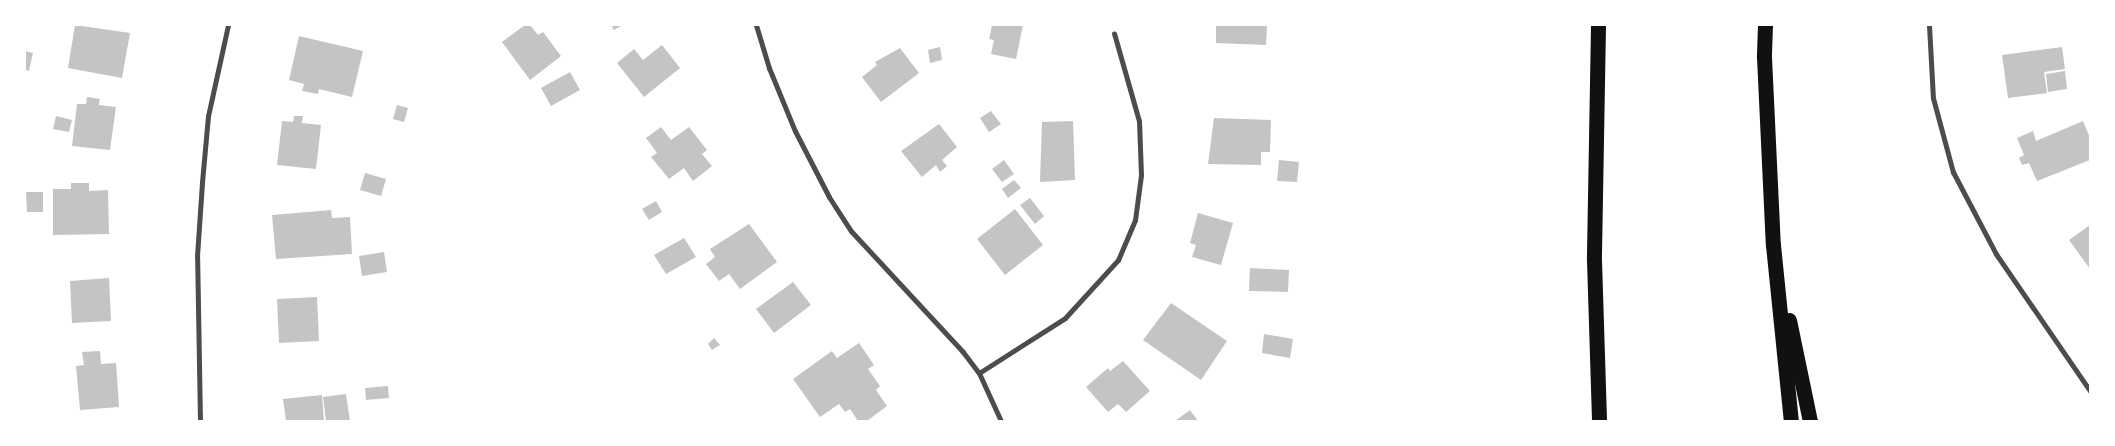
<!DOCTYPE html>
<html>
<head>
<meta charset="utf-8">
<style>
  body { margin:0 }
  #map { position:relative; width:2115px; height:446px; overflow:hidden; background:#fff; font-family:Barlow,sans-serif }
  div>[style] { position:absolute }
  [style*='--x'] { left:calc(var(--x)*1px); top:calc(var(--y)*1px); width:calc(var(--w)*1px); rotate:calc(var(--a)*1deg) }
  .building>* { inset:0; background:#c4c4c4 }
  .minor>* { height:5px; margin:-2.5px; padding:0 2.5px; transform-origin:2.5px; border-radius:2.5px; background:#4c4c4c }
  .motorway>* { height:15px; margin:-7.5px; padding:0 7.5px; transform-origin:7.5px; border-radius:7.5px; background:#111 }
  span { translate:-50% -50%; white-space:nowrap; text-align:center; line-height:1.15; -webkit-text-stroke:4.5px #fff; paint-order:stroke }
  .frame { position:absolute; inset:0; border:26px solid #fff; pointer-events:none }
</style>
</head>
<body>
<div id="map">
  <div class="building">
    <i style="clip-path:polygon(75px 25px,130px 33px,122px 78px,68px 68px)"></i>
    <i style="clip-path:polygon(525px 25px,530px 25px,538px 35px,543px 32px,561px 56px,530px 80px,502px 42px)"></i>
    <i style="clip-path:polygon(611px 25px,623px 25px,614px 30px)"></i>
    <i style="clip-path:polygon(992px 25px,1023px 25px,1016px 59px,991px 54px,994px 40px,989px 39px)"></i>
    <i style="clip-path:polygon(1216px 25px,1267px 25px,1266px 45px,1216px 43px)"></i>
    <i style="clip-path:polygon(299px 36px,363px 51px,352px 97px,319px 89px,318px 94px,302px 91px,304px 84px,289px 80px)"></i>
    <i style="clip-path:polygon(662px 45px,680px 68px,644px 97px,617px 63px,634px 49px,643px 60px)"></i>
    <i style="clip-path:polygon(940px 47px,942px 60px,930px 63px,928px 50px)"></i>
    <i style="clip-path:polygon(2062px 47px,2065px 69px,2044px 72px,2047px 93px,2008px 98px,2002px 55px)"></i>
    <i style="clip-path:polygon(900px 48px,919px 73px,881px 102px,862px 77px,877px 65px,875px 62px)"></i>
    <i style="clip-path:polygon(25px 51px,33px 53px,29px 71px,25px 70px)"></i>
    <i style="clip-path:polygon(2065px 71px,2067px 89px,2048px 92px,2046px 74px)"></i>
    <i style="clip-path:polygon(570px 72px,580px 90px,551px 106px,541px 88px)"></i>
    <i style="clip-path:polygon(87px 97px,100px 99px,99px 105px,116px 107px,110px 150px,72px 146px,77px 104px,86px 104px)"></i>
    <i style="clip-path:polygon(397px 105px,408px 108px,404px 122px,393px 119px)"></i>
    <i style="clip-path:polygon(991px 111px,1001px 124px,989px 132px,980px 118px)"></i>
    <i style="clip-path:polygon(56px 116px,72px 120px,69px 132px,53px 129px)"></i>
    <i style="clip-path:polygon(294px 116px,303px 116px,302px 123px,321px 125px,316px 169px,277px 165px,282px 121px,293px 122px)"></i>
    <i style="clip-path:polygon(1214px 118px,1271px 120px,1270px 152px,1261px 152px,1261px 165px,1208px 164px)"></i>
    <i style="clip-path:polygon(1073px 121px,1075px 180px,1040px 182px,1042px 122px)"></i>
    <i style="clip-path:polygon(2083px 121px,2090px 138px,2090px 160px,2037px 181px,2029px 163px,2022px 165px,2019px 158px,2024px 155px,2017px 138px,2033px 131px,2036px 141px)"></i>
    <i style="clip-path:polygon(939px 124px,957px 147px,942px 160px,947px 166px,940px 172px,936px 165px,922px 177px,901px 151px)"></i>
    <i style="clip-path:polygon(661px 127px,671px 140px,689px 127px,707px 150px,702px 154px,712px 166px,693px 181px,684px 168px,669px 179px,651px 157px,657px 153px,646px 138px)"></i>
    <i style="clip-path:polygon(1004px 160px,1014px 174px,1002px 182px,992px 169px)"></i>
    <i style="clip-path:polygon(1279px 160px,1299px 162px,1297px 182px,1277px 181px)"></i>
    <i style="clip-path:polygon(365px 173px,386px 179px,381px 196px,360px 190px)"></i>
    <i style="clip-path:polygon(1014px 180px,1021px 188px,1008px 198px,1002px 189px)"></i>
    <i style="clip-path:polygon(71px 183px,89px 183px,89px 191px,108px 190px,109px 234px,53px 235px,53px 189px,71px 189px)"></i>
    <i style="clip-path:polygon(26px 192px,43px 192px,43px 212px,27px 212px)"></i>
    <i style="clip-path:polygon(1030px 198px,1044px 216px,1035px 224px,1020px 205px)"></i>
    <i style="clip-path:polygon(656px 201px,662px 212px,649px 220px,642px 209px)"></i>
    <i style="clip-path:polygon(1015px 209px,1043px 245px,1005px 275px,977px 239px)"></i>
    <i style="clip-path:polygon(331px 210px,332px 218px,350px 217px,352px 254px,276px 259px,272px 215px)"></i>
    <i style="clip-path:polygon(1198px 213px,1233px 223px,1221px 265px,1192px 257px,1196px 245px,1190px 243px)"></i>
    <i style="clip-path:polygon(749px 224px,777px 262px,740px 289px,729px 274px,719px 281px,706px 264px,715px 257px,710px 249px)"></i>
    <i style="clip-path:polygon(2090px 225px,2090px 269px,2069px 240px)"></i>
    <i style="clip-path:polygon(684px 238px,696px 257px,666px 274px,654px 255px)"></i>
    <i style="clip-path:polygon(384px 252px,387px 272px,362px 276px,359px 256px)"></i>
    <i style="clip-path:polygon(1250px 268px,1289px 270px,1288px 292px,1249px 291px)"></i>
    <i style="clip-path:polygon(109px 278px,111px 321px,72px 323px,70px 281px)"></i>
    <i style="clip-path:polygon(793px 282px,811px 305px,774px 333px,756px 309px)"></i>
    <i style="clip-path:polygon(317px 297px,319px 341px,279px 343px,277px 299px)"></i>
    <i style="clip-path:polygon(1171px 303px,1227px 341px,1201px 380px,1143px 340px)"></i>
    <i style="clip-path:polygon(1264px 334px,1293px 339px,1290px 358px,1262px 353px)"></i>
    <i style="clip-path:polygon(714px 338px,720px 345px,712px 350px,708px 344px)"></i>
    <i style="clip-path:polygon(859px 343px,874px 365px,868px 369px,880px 386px,876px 390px,887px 406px,867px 421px,858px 421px,850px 409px,845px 412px,839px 404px,820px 417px,793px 379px,832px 351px,837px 358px)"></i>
    <i style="clip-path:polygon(100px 351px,101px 364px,116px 363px,119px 407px,80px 410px,76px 366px,84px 365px,82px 352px)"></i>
    <i style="clip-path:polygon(1123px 361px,1150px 391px,1126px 412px,1118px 404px,1108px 412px,1086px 387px,1108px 368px,1110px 371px)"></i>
    <i style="clip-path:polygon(388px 386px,389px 398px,366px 400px,365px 388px)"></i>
    <i style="clip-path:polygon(346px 394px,350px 421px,326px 421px,323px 397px)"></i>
    <i style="clip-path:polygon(322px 395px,324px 421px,286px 421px,283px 399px)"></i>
    <i style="clip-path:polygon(1190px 410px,1198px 421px,1175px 421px)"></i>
  </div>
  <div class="minor">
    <i style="--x:756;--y:25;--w:45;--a:73.2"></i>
    <i style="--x:769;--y:68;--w:68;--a:67.6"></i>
    <i style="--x:795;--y:131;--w:74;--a:62.7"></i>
    <i style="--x:829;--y:197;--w:40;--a:57.1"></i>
    <i style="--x:851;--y:231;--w:165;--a:47.2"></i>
    <i style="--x:963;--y:352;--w:26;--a:53"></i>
    <i style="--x:979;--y:373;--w:53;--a:65.4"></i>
    <i style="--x:1929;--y:25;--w:73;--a:86.9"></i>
    <i style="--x:1933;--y:98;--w:77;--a:74.9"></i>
    <i style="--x:1953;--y:172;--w:93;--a:62.3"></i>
    <i style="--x:1996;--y:254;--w:166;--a:55.5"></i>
    <i style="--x:979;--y:373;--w:102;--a:-32.6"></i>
    <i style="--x:1065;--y:318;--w:79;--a:-47.6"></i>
    <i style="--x:1118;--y:260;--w:43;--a:-67"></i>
    <i style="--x:1135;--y:220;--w:45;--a:-82.4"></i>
    <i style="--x:1141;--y:175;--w:54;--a:-92.1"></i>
    <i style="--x:1139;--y:121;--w:91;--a:-105.9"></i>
    <i style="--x:200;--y:421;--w:165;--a:-91"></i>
    <i style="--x:197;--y:256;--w:74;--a:-86.1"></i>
    <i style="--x:202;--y:182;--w:66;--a:-84.8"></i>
    <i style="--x:208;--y:116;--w:93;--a:-77.6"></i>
  </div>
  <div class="motorway">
    <i style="--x:1598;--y:25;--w:235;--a:91"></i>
    <i style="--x:1594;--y:260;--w:161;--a:88.2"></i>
    <i style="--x:1765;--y:25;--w:32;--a:92"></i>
    <i style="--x:1764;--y:57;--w:188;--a:87.3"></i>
    <i style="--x:1773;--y:245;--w:177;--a:84.2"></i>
    <i style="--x:1789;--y:320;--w:103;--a:78.3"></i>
  </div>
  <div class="frame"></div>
</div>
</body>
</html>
